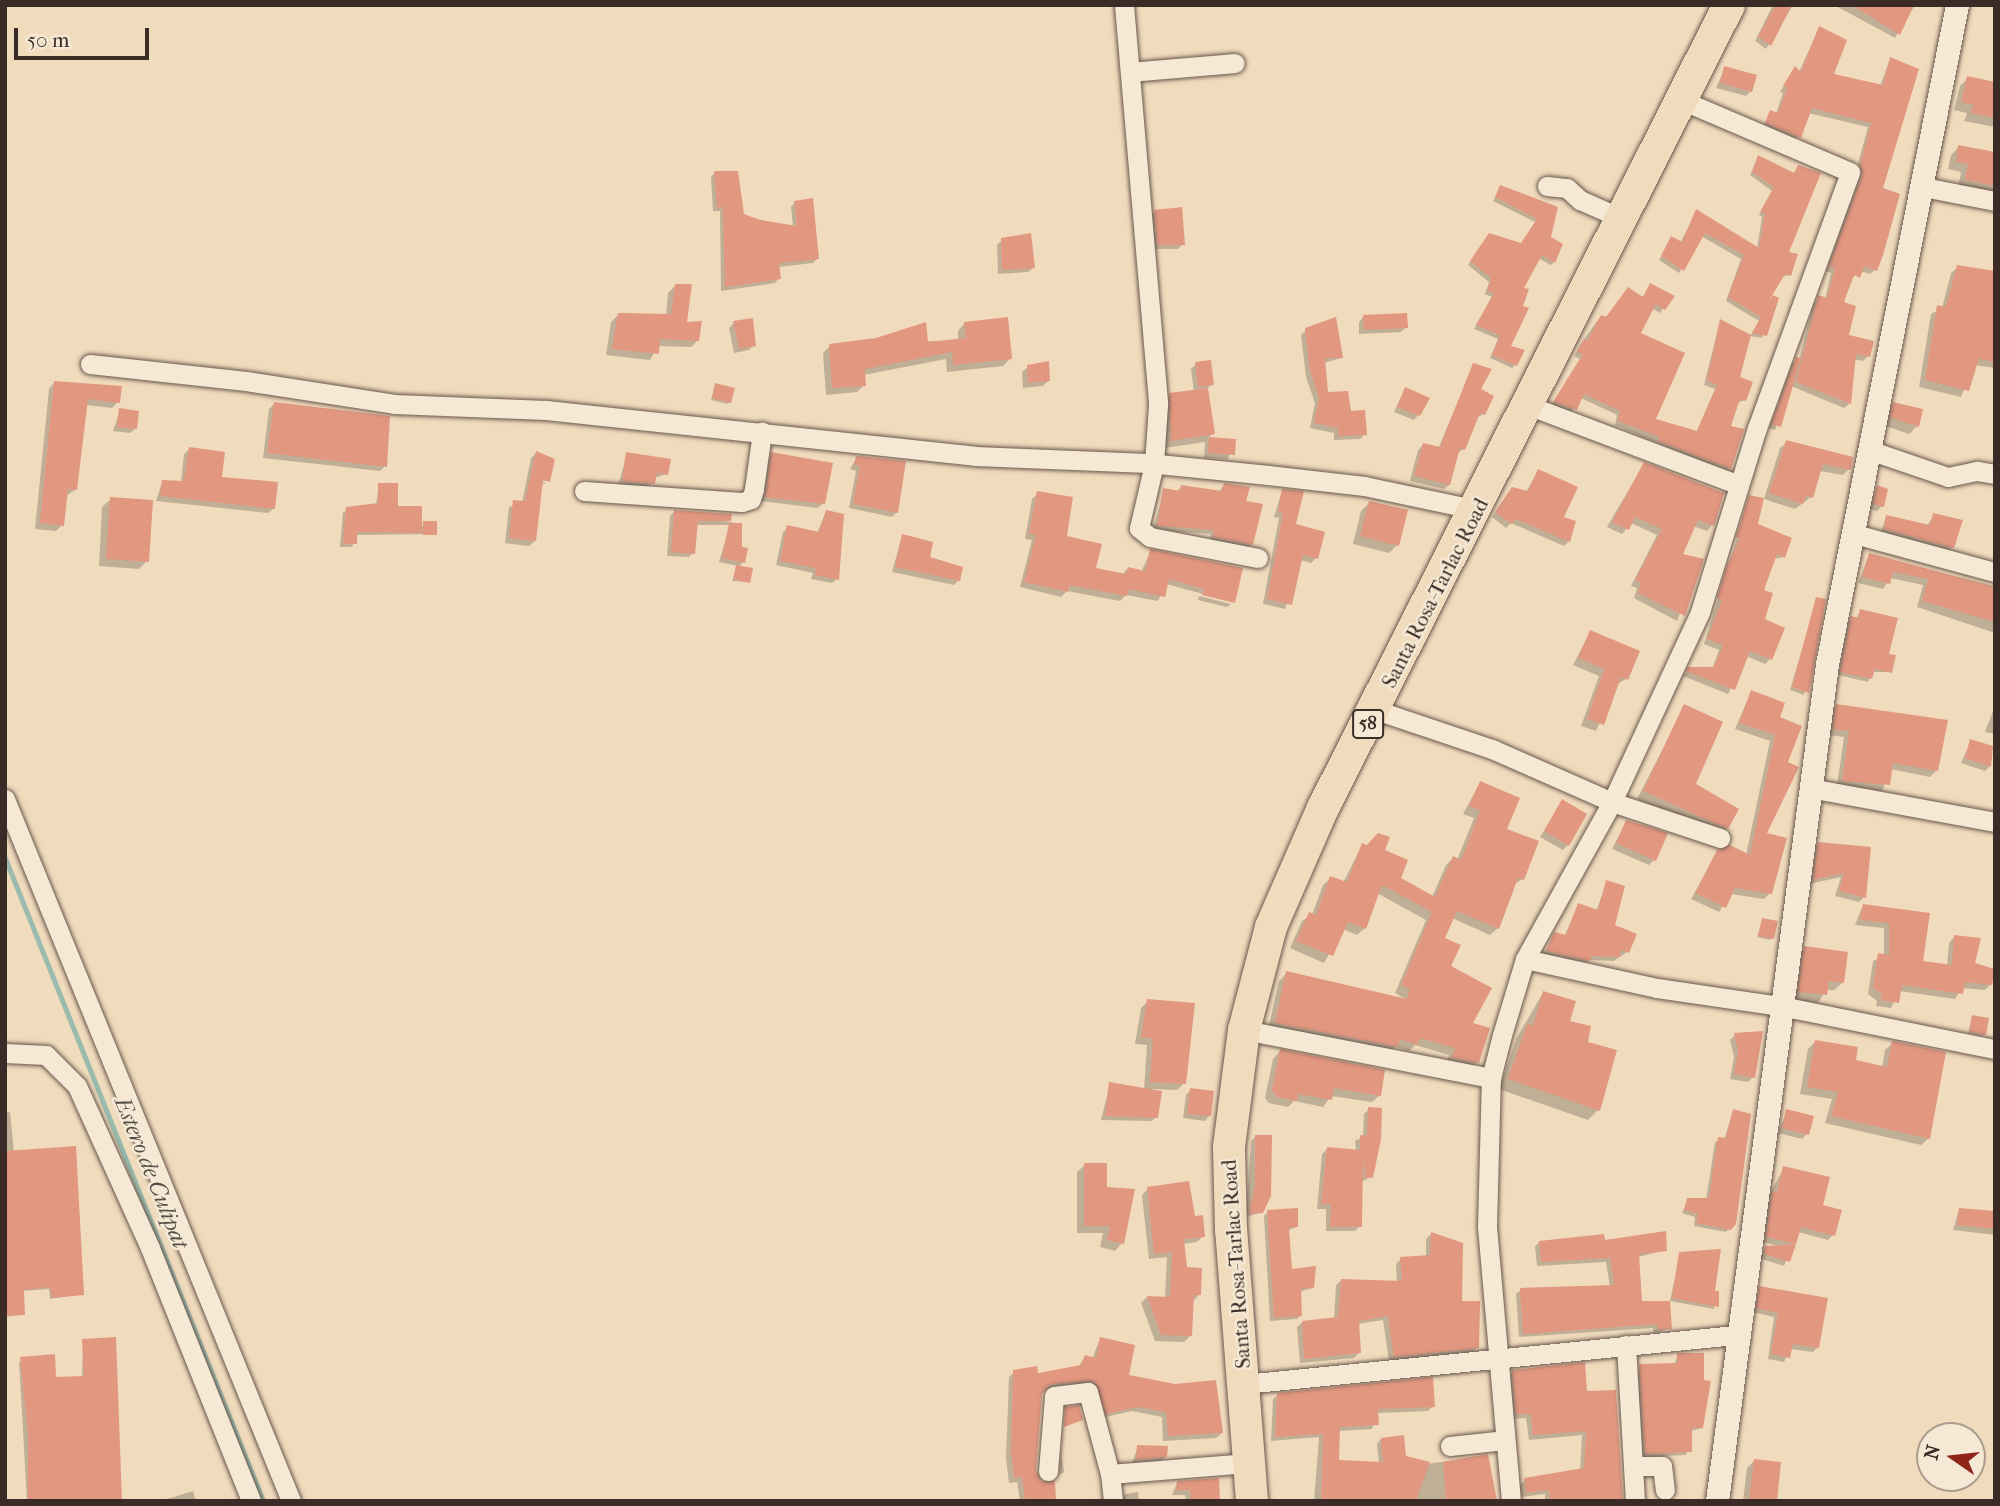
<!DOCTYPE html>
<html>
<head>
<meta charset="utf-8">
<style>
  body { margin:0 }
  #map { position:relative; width:2000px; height:1506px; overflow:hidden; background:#f0dbbd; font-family:"IM FELL French Canon",serif }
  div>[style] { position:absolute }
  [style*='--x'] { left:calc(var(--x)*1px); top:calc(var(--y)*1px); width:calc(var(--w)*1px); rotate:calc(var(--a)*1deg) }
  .shadow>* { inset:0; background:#0003 }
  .stream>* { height:5px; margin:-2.5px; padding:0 2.5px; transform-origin:2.5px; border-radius:2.5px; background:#9abbae }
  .building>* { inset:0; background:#e29781 }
  .roads { filter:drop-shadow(0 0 2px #68574c) drop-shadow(0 0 2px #68574c) }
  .minor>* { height:19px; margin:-9.5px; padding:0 9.5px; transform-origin:9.5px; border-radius:9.5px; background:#f5e8d4 }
  .tertiary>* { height:23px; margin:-11.5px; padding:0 11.5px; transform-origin:11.5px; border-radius:11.5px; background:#f5e8d4 }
  .trunk>* { height:32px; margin:-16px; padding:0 16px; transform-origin:16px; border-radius:16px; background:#f0dbbd }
  span { translate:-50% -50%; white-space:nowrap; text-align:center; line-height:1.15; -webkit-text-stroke:5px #f5e8d4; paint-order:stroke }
  .shield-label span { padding:2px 5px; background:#f5e8d4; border:2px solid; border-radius:5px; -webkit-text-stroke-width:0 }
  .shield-label { font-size:19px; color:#3b2b26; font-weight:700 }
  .street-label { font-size:21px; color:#3b2b26 }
  .water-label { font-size:23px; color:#534f48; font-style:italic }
  .frame { position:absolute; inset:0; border:7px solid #3b2b26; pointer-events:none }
  .north { position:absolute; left:1916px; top:1422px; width:70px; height:70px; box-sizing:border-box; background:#f5e8d4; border:2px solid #ab9c8e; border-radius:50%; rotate:284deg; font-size:19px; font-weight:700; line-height:28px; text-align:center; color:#3b2b26 }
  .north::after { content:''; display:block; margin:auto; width:24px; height:32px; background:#8f2418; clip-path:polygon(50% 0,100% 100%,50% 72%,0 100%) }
  .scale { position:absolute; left:14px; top:28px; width:135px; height:32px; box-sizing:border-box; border:4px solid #3b2b26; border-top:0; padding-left:9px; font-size:21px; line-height:24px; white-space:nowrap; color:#3b2b26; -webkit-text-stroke:5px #f5e8d4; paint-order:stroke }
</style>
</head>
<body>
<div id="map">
  <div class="shadow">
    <i style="clip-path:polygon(1773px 5px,1793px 5px,1766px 49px,1755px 41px)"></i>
    <i style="clip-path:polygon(1834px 5px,1915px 5px,1895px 38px)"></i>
    <i style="clip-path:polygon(1819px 28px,1832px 75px,1880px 86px,1890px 59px,1875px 270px,1870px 274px,1860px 271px,1850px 280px,1842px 304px,1846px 336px,1868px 356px,1863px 361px,1853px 359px,1849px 404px,1844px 408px,1791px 386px,1775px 430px,1769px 428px,1792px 363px,1799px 360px,1814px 302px,1825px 299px,1831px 273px,1826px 271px,1857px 182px,1856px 171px,1868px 127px,1808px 113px,1795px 142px,1762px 128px,1770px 112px,1776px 114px,1783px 93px,1780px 92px,1795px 68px,1799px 72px)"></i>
    <i style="clip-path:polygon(1725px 68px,1751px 91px,1746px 96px,1716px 88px)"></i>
    <i style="clip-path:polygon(1968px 78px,1995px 83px,1995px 127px,1964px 121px,1967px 113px,1954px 110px,1960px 86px)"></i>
    <i style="clip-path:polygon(1959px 147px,1995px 154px,1995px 195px,1958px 188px,1961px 172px,1948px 169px,1951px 155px)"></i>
    <i style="clip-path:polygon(1758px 157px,1793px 174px,1798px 167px,1787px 253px,1790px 275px,1781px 277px,1767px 303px,1773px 297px,1762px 338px,1750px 336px,1759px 321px,1726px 301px,1741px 259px,1701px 236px,1679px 273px,1659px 260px,1671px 239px,1680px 243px,1697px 211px,1757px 249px,1762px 217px,1759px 215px,1772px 191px,1750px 175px)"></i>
    <i style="clip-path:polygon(715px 172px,742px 216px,793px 227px,791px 207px,795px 202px,817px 259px,813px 263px,778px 267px,779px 278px,775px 283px,721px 291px,720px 211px,713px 211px,711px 177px)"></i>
    <i style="clip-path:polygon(1501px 187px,1556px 208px,1549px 238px,1554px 262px,1551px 265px,1538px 258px,1522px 289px,1509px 347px,1515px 365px,1512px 368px,1490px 358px,1498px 339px,1474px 329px,1492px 297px,1485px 294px,1489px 282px,1468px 265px,1486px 239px,1521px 244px,1535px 222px,1493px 201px)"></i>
    <i style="clip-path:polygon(1155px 212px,1183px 244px,1178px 249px,1152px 249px,1149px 217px)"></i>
    <i style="clip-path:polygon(1002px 240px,1034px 267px,1028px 272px,998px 274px,997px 245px)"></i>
    <i style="clip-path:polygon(1958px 267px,1995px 275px,1995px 368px,1975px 365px,1961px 397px,1919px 387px,1931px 314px,1942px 308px,1951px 273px)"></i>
    <i style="clip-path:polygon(1651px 285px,1672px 296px,1660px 313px,1652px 308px,1639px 334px,1654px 420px,1696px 433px,1715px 389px,1704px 385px,1720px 321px,1745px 400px,1737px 403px,1729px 427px,1730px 468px,1726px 472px,1615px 425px,1617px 415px,1581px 398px,1571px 413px,1551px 406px,1580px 359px,1574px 356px,1580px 345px,1597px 321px,1642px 298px)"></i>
    <i style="clip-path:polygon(675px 286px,685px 324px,698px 340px,691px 347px,658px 346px,650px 360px,606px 355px,611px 322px,618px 315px,666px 316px,668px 293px)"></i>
    <i style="clip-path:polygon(1364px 316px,1406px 327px,1401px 332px,1359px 334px,1359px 322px)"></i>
    <i style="clip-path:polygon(734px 323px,754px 345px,749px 350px,734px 353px,729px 328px)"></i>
    <i style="clip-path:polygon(965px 323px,1010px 359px,1003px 366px,947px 372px,946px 359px,863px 375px,864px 385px,857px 392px,826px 395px,823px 353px,830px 346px,958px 340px,958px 331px)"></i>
    <i style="clip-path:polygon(1306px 330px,1341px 358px,1324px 363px,1326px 394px,1350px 413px,1365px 434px,1360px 439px,1334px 440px,1334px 433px,1310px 428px,1315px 403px,1306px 377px,1301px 335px)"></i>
    <i style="clip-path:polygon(1196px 364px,1212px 384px,1207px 389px,1213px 434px,1208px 438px,1234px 440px,1228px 459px,1204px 458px,1205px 442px,1164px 448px,1162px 403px,1170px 395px,1194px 392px,1191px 369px)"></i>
    <i style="clip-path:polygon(1473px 365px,1484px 414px,1476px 418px,1464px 449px,1457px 453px,1449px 485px,1444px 489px,1410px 481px,1418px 450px,1423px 445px,1438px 449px)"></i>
    <i style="clip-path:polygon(1028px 367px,1048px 381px,1043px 386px,1023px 388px,1022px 372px)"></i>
    <i style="clip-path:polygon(55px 382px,118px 402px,112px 408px,86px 405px,75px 490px,66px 496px,62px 525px,56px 531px,35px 529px,49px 389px)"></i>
    <i style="clip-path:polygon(715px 385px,730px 402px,728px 404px,711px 400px)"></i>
    <i style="clip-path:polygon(1405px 389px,1419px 414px,1414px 420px,1394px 412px)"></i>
    <i style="clip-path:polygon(275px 403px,385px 466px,380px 471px,263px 458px,269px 409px)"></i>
    <i style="clip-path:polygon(1894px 404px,1917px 426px,1909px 434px,1883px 425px,1885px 412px)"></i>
    <i style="clip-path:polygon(120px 410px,136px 428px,130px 433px,113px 431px)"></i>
    <i style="clip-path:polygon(1787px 442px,1849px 469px,1843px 475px,1820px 471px,1811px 497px,1795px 509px,1764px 499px,1780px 448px)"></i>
    <i style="clip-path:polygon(189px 449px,220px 479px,273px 509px,268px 513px,156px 501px,162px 482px,181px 483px,184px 454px)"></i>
    <i style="clip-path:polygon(536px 453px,544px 454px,548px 481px,534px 480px,546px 483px,540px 485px,535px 541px,529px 546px,505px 543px,509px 507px,522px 503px,531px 458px)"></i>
    <i style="clip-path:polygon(627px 454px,667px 474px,654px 478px,648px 488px,618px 486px)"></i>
    <i style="clip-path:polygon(772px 454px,823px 503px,818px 508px,760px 501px,767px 459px)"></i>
    <i style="clip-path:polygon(857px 457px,897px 512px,892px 517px,849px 508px,856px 471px,850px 469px)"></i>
    <i style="clip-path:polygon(1644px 464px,1712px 525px,1707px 531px,1693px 526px,1681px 555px,1701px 560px,1677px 621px,1634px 598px,1637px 588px,1631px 586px,1657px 535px,1631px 523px,1622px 534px,1607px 527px)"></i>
    <i style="clip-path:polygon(1538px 471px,1569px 541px,1564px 546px,1511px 523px,1506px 528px,1492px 517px,1508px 494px,1526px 492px)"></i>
    <i style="clip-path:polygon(379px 485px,396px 508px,435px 534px,356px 535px,352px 547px,340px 547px,343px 512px,376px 505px)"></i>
    <i style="clip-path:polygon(1224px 485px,1244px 502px,1252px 544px,1247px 548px,1210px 541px,1211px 534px,1153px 530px,1164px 490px,1176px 492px,1181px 487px,1219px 492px)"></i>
    <i style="clip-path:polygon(1877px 487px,1882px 506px,1877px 511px,1869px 509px)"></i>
    <i style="clip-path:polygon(1282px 491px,1294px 525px,1316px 558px,1311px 563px,1300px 560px,1285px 609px,1263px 604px,1279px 518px,1274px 517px)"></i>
    <i style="clip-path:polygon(1038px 493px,1071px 499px,1065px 537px,1100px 545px,1094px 569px,1122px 575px,1128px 568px,1141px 572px,1151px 551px,1241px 569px,1233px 602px,1166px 584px,1158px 601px,1126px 595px,1120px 601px,1067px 591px,1061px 597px,1020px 587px,1032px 540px,1025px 539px,1032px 499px)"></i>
    <i style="clip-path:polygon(1750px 497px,1756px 525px,1784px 557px,1774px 559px,1762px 591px,1770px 659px,1765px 664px,1746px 656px,1728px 694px,1683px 676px,1689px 669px,1712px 669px,1719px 650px,1704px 644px)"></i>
    <i style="clip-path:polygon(111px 499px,147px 561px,139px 569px,99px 566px,102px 507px)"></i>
    <i style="clip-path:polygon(1369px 503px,1397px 545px,1389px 553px,1353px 544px,1361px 511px)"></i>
    <i style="clip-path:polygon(675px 511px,740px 524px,743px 562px,739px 567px,749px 582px,732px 581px,738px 566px,719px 562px,730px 525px,696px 525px,693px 553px,689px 557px,667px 556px,670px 516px)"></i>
    <i style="clip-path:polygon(826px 512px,837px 579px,832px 583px,811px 579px,813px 573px,776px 565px,783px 532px,788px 527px,817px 533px)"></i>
    <i style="clip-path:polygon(1934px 515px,1953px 547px,1947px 552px,1880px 534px,1886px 517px,1927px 526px)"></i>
    <i style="clip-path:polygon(902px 536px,928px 558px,958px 581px,954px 585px,892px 572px)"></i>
    <i style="clip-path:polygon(1869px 555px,1995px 586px,1995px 633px,1917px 607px,1923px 585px,1890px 578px,1883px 589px,1858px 583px)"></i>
    <i style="clip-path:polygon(1199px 596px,1231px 604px,1227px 607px,1198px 600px)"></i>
    <i style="clip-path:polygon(1817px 599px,1824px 600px,1804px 695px,1790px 690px)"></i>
    <i style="clip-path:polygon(1860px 611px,1887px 655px,1890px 672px,1872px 672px,1868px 682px,1838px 675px,1848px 621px,1856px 619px)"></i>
    <i style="clip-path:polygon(1590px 632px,1626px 679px,1617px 684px,1596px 731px,1581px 726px,1599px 676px,1573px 665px)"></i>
    <i style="clip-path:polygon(1751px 692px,1778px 718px,1764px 834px,1770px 893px,1764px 899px,1731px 894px,1719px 912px,1691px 899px,1718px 851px,1746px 855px,1770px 741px,1735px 729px)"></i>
    <i style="clip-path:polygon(1685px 706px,1693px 785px,1727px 828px,1719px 835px,1637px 799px)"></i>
    <i style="clip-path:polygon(1836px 706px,1936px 771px,1930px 777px,1890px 769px,1882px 791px,1837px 786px,1844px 737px,1828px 735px,1831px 712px)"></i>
    <i style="clip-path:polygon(1995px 706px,1995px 734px,1985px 732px)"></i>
    <i style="clip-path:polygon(1971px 741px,1990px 766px,1985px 771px,1961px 763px)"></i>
    <i style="clip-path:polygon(1480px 783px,1523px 879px,1513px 885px,1498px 928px,1490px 935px,1452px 918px,1443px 939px,1471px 1024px,1477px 1062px,1470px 1070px,1446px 1065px,1449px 1055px,1415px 1045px,1409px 1051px,1396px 1047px,1389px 1054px,1268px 1030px,1279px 981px,1287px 973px,1409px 1001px,1395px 993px,1426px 920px,1377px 893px,1365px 928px,1357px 935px,1343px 929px,1324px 963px,1290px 948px,1302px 921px,1312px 915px,1323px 885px,1331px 878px,1343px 883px,1362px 845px,1382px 851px,1399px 879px,1432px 897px,1446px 865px,1453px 858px,1457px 860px,1474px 818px,1463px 814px)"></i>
    <i style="clip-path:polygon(1562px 802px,1568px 845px,1563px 850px,1540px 837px)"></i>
    <i style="clip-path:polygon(1626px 822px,1654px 860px,1649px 865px,1612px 849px)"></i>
    <i style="clip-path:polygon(1818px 844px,1869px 848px,1864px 897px,1859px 902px,1835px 896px,1841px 877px,1809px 884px,1813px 849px)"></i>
    <i style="clip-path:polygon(1607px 882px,1612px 926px,1627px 952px,1614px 961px,1589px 960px,1584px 965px,1543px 956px,1554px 934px,1564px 937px,1578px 905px,1596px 911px)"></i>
    <i style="clip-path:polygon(1863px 905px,1928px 915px,1921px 962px,1947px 966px,1949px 943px,1954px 937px,1991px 984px,1985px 990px,1962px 988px,1955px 999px,1899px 991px,1891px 1008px,1876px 1006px,1877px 1001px,1868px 994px,1873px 961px,1884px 956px,1884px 928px,1855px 925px)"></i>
    <i style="clip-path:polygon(1763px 920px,1772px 938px,1770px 940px,1757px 937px)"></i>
    <i style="clip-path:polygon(1805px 948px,1843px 982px,1834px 990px,1826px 990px,1818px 1003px,1791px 1000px,1796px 956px)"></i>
    <i style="clip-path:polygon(1543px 993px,1586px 1043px,1598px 1110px,1588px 1120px,1499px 1089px,1517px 1037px)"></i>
    <i style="clip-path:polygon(1148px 1001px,1184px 1083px,1177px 1090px,1152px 1089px,1156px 1117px,1152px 1121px,1101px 1120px,1110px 1084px,1144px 1090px,1147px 1045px,1135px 1044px,1141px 1008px)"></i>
    <i style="clip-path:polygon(1973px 1017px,1985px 1034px,1983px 1036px,1968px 1033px)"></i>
    <i style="clip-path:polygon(1735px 1035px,1753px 1077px,1748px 1082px,1730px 1079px,1734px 1057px,1730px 1040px)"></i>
    <i style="clip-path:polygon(1815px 1042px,1854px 1062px,1882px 1068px,1885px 1050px,1893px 1043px,1929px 1138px,1921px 1145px,1825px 1123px,1832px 1099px,1800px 1094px,1808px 1049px)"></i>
    <i style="clip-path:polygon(1280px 1051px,1380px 1095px,1372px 1102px,1331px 1096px,1323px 1107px,1294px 1101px,1288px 1107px,1269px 1103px,1265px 1098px,1273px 1059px)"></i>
    <i style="clip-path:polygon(1191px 1090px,1210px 1115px,1205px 1121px,1183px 1118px,1186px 1095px)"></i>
    <i style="clip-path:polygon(1369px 1109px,1371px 1177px,1361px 1182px,1360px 1226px,1355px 1231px,1326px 1231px,1326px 1209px,1317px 1209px,1322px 1154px,1327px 1149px,1356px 1152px,1355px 1141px,1363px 1137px,1364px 1114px)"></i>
    <i style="clip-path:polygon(1733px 1111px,1734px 1223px,1726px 1232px,1694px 1226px,1695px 1217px,1682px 1213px,1688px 1200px,1706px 1200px,1715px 1142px,1724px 1140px)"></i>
    <i style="clip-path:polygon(1787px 1111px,1807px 1134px,1802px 1139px,1778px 1133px)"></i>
    <i style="clip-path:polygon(10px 1112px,14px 1152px,83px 1294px,50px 1299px,49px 1289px,22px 1291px,24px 1314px,5px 1317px,5px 1113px)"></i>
    <i style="clip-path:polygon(1255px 1137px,1262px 1212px,1246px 1217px,1251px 1141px)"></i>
    <i style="clip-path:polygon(1085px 1165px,1105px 1189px,1122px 1243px,1115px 1251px,1100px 1247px,1103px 1233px,1077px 1233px,1077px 1172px)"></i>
    <i style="clip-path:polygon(1784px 1168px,1821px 1206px,1833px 1235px,1828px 1240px,1798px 1232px,1784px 1266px,1759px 1258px,1765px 1248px,1779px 1246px,1762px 1242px,1767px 1198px)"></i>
    <i style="clip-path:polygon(1148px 1189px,1203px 1236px,1197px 1242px,1183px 1244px,1186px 1269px,1199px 1295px,1193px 1301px,1190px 1336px,1184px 1342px,1155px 1341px,1141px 1303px,1147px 1297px,1165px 1298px,1167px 1257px,1149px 1259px,1142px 1195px)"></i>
    <i style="clip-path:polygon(1959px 1210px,1995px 1213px,1995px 1235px,1953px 1230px)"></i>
    <i style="clip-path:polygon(1268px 1212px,1296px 1227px,1287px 1231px,1291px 1271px,1312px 1288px,1299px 1292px,1301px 1315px,1297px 1319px,1270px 1321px,1264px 1216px)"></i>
    <i style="clip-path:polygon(1431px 1234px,1477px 1348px,1472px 1353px,1389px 1361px,1383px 1320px,1357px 1324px,1359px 1353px,1354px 1358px,1300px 1363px,1297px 1327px,1303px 1322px,1334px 1319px,1336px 1285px,1342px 1280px,1397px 1282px,1396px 1264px,1401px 1259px,1426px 1257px,1426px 1239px)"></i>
    <i style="clip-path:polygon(1539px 1242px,1604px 1242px,1666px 1250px,1638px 1257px,1641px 1302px,1670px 1328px,1654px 1334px,1653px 1328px,1519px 1337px,1516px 1294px,1521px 1290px,1610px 1287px,1606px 1262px,1537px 1266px,1535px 1247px)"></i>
    <i style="clip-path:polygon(1680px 1254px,1713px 1293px,1714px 1309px,1670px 1301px)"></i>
    <i style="clip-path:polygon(1760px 1287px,1818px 1347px,1813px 1352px,1790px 1349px,1784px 1362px,1768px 1359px,1774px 1317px,1753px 1312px)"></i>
    <i style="clip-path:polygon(1100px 1339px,1127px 1377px,1222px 1433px,1216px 1438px,1163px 1441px,1162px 1417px,1132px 1411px,1101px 1418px,1086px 1385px,1042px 1390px,1034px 1471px,1055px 1501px,1020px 1501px,1017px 1482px,1009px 1483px,1006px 1458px,1009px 1377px,1014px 1372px,1037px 1375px,1078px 1367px,1085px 1357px,1092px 1359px)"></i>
    <i style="clip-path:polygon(83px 1341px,121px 1501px,27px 1501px,19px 1361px,55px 1379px,82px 1377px)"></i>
    <i style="clip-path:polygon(1678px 1355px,1702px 1428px,1691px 1431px,1686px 1455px,1641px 1457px,1636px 1370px,1674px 1365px)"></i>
    <i style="clip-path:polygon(1513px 1371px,1585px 1393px,1615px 1392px,1623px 1501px,1545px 1501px,1545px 1494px,1521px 1497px,1520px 1485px,1525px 1480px,1580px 1470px,1582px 1435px,1529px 1440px,1526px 1418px,1511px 1419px,1508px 1376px)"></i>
    <i style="clip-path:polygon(1278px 1395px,1433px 1406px,1428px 1411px,1377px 1413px,1372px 1429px,1338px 1431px,1337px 1461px,1379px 1463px,1377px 1444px,1381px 1439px,1419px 1465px,1486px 1456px,1495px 1501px,1314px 1501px,1319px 1437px,1271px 1441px,1273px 1399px)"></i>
    <i style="clip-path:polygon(1138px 1446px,1166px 1456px,1160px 1462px,1132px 1464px)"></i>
    <i style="clip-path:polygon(1061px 1451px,1064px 1472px,1059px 1475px,1061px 1452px)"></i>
    <i style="clip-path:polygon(1754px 1461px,1776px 1501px,1743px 1501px,1747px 1468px)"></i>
    <i style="clip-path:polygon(1177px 1483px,1219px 1501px,1186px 1501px,1185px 1495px,1172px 1495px)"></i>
    <i style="clip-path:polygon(193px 1491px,196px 1501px,165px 1501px,167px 1499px)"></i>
    <i style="clip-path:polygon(1138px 1492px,1139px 1501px,1120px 1501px,1125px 1494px)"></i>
  </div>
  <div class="stream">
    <i style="--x:5;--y:858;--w:693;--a:68.14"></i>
  </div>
  <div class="building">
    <i style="clip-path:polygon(1776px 5px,1792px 5px,1771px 46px,1758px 36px)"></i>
    <i style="clip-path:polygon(1852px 5px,1914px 5px,1900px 35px)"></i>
    <i style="clip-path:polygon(1819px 26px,1847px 40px,1834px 74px,1883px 85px,1890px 57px,1919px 69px,1883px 188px,1900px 194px,1883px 255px,1877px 271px,1864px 266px,1860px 278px,1854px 275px,1844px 302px,1856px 306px,1849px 335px,1874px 341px,1870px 357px,1856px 354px,1851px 404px,1796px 382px,1818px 295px,1827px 298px,1835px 268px,1829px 266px,1862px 176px,1860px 165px,1871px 123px,1812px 108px,1801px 138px,1765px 123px,1770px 110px,1778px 113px,1787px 88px,1783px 86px,1795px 66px,1801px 72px)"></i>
    <i style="clip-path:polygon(1724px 66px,1757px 75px,1752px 92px,1720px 83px)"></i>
    <i style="clip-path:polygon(1967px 76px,1995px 82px,1995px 118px,1970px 113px,1974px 105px,1961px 102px)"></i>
    <i style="clip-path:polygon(1958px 145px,1995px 152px,1995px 186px,1965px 180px,1968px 164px,1956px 162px)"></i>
    <i style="clip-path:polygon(1758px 155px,1794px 173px,1798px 165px,1821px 173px,1789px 252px,1798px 254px,1791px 276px,1785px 274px,1767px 304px,1773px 295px,1779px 298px,1767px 336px,1752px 333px,1761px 317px,1728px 297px,1744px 255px,1705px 233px,1684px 271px,1661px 256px,1671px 236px,1682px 242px,1696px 209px,1759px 248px,1765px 213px,1760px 212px,1774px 187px,1752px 172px)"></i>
    <i style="clip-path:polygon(714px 171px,738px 171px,744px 214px,760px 220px,797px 226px,794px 201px,813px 198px,819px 259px,779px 263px,781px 279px,725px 287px,723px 207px,717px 208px)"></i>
    <i style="clip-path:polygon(1500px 185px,1558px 207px,1551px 237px,1563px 244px,1555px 263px,1542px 255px,1524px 288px,1529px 289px,1523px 306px,1529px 308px,1511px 346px,1525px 350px,1517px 366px,1492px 355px,1500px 335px,1476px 325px,1494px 293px,1487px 291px,1491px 278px,1470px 261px,1489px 233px,1521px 243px,1537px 219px,1495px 197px)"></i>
    <i style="clip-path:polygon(1182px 207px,1185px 245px,1157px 245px,1154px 210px)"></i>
    <i style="clip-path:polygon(1031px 233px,1035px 268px,1002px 270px,1001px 238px)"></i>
    <i style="clip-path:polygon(1957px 265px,1995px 271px,1995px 363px,1979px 358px,1969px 391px,1925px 380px,1937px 305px,1946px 307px)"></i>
    <i style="clip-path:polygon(1650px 283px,1675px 296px,1665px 310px,1656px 304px,1641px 333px,1685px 353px,1656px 419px,1697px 431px,1717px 385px,1707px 381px,1720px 319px,1751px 335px,1740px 377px,1753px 382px,1746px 401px,1740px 399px,1731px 426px,1744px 429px,1731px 469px,1658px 441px,1659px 437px,1618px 421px,1620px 411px,1584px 394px,1577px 410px,1553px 402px,1583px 354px,1577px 352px,1584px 339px,1587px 341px,1601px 315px,1606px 317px,1628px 287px,1643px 297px)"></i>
    <i style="clip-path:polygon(675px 284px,692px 284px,687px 322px,702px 321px,699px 341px,660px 339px,659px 354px,612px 349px,618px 313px,671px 314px)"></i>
    <i style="clip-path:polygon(1407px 313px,1408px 328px,1364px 330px,1363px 315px)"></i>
    <i style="clip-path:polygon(1008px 317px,1012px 359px,953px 365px,952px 352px,865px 369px,866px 386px,832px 388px,829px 344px,876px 338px,926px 322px,928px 342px,966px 338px,964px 322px)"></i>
    <i style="clip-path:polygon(1336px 317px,1343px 358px,1325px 358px,1328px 392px,1348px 391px,1351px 411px,1365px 410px,1367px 435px,1338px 436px,1338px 428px,1314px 423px,1319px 398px,1310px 371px,1305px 328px)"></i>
    <i style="clip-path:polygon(753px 318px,756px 346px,739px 349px,733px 321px)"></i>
    <i style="clip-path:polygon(1796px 357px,1801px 358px,1781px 427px,1771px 424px)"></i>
    <i style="clip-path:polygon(1211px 360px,1214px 385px,1198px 387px,1195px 362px)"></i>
    <i style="clip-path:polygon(1049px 361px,1050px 381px,1028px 383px,1027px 365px)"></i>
    <i style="clip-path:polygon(1473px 363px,1492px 369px,1481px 389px,1494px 396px,1485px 415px,1480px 413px,1465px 450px,1460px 448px,1450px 485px,1414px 476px,1423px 443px,1440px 447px)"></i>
    <i style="clip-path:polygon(54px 381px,122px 386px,120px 403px,88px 399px,77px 490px,68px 489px,64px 526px,40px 523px)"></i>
    <i style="clip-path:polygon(715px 383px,735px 388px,731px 403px,712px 398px)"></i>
    <i style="clip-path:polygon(1405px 387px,1430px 398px,1420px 416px,1397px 407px)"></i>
    <i style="clip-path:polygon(1208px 388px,1215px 434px,1171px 441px,1169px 393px)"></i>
    <i style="clip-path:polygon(274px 402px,390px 416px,387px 467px,267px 453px)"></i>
    <i style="clip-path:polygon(1893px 402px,1923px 409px,1919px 427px,1890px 417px)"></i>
    <i style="clip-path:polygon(119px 408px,139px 411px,137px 429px,117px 427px)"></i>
    <i style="clip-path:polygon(1209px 437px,1236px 439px,1235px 455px,1208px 453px)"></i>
    <i style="clip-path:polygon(1786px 440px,1853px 457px,1851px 470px,1823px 464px,1813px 498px,1806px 496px,1803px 504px,1769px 493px)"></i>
    <i style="clip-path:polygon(189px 447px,225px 452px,222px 477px,278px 482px,275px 509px,160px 496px,162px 480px,184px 481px)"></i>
    <i style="clip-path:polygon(536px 451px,555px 459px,550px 482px,543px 480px,536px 541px,509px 538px,513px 500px,525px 501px)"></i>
    <i style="clip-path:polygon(626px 452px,671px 459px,668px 475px,657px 473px,655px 484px,622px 481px)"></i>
    <i style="clip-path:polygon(771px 452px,833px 463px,825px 504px,765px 497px)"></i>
    <i style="clip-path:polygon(856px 456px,906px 461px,898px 513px,853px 504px,860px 466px,854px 465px)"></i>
    <i style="clip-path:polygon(1644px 462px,1724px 493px,1714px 526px,1698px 520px,1683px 554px,1704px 559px,1685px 616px,1638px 593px,1641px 582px,1635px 580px,1662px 529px,1635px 517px,1629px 530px,1612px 522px)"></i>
    <i style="clip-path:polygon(1538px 469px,1578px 487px,1564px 517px,1576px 521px,1570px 542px,1516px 519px,1512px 524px,1495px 512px,1512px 487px,1528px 491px)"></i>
    <i style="clip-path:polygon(378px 483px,398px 483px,398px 506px,422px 506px,422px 533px,357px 532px,357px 544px,343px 544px,346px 507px,378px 503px)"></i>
    <i style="clip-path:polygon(1224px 483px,1250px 487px,1246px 501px,1263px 504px,1253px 545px,1213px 537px,1214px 530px,1157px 526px,1163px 488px,1180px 491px,1181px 485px,1222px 491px)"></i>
    <i style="clip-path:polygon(1877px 485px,1888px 489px,1884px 507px,1873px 504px)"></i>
    <i style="clip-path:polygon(1282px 489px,1304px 491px,1296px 524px,1325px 532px,1318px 559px,1303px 555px,1292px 605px,1267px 599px,1283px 513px,1278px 512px)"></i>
    <i style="clip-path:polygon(1037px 491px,1073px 497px,1067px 536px,1102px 544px,1096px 568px,1126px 574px,1128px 567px,1145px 571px,1150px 549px,1243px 568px,1235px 603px,1202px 595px,1204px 589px,1169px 579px,1165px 597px,1129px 589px,1127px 596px,1069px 585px,1068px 592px,1024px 582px,1036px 535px,1029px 533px)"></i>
    <i style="clip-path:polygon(1749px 495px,1764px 498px,1758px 524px,1792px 538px,1785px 558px,1777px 554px,1764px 590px,1773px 593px,1765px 619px,1785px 628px,1772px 660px,1750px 651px,1735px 690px,1686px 671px,1688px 667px,1714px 667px,1723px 645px,1707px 639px,1722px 600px,1717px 598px,1727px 565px,1740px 539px,1736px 537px)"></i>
    <i style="clip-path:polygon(110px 497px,153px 500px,149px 562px,106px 559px)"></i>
    <i style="clip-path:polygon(1369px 501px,1408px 510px,1399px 546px,1360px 536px)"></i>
    <i style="clip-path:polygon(674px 510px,732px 514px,731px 521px,698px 521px,695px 554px,671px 552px)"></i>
    <i style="clip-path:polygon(826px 510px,844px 514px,839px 580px,815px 575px,816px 568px,780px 561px,787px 525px,819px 532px)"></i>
    <i style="clip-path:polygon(1933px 513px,1963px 520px,1954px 548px,1884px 529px,1886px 515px,1930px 525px)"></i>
    <i style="clip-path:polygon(423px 521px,437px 521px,437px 535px,423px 535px)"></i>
    <i style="clip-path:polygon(729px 523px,742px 523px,742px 547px,748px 548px,745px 563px,722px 558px)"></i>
    <i style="clip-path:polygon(902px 534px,933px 542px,930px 557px,963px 567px,960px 581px,895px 567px)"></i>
    <i style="clip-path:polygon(1869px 553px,1995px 587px,1995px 622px,1922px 601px,1928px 579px,1893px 572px,1890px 584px,1862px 577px)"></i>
    <i style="clip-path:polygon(736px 565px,753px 568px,750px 583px,733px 579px)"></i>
    <i style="clip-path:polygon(1816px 597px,1826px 599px,1809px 693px,1792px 687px)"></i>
    <i style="clip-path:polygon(1860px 609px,1898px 618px,1889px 654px,1896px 655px,1892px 673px,1875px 669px,1872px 679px,1840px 672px,1851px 616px,1858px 618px)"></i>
    <i style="clip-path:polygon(1590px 630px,1640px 651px,1628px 680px,1621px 677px,1604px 725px,1587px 719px,1604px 669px,1578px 658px)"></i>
    <i style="clip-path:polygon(1751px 690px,1785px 703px,1780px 717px,1802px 726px,1788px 762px,1799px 767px,1767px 833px,1787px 838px,1772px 894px,1735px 888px,1726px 908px,1695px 893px,1717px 850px,1730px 845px,1750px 855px,1775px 735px,1739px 723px)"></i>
    <i style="clip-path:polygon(1684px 704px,1723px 722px,1696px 784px,1739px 809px,1728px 829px,1643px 791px)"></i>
    <i style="clip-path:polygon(1836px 704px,1948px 720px,1938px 771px,1893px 763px,1890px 785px,1842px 781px,1849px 731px,1833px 729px)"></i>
    <i style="clip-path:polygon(1970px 739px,1993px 746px,1991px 767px,1965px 758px)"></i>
    <i style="clip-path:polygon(1480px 781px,1520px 798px,1507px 829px,1539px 841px,1524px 880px,1518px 878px,1499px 929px,1457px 911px,1445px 938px,1461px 945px,1451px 966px,1492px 988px,1473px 1023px,1490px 1028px,1479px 1063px,1452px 1058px,1455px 1048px,1420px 1038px,1417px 1045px,1400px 1039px,1398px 1047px,1275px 1023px,1286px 971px,1407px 999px,1410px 989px,1401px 985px,1432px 912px,1382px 885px,1366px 929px,1348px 922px,1333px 956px,1296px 941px,1309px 912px,1316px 915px,1330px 876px,1347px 882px,1362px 843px,1367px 845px,1378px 833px,1390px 837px,1385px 850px,1408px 860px,1401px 878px,1435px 897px,1453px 856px,1461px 860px,1480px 811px,1469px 806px)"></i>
    <i style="clip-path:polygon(1562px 799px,1587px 814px,1569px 846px,1544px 831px)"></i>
    <i style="clip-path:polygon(1626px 820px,1668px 833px,1656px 861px,1616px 843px)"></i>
    <i style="clip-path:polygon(1818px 842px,1871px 847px,1866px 898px,1839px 891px,1844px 873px,1813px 880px)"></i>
    <i style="clip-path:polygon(1606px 880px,1625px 886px,1615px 925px,1637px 934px,1629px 953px,1621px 950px,1620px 957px,1592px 956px,1590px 961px,1546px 951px,1554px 932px,1566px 935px,1578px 903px,1598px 910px)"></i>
    <i style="clip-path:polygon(1863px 904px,1930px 913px,1923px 961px,1952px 965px,1954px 935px,1981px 938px,1975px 963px,1995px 969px,1992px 985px,1965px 982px,1963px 994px,1902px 985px,1899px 1003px,1881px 1000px,1882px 994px,1873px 988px,1878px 953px,1889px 955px,1889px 923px,1860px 920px)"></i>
    <i style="clip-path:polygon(1762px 918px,1778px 921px,1774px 939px,1758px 936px)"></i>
    <i style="clip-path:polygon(1804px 946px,1848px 952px,1844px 983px,1829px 981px,1827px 995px,1798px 992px)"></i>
    <i style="clip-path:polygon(1543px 991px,1576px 1001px,1570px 1021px,1591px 1026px,1588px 1042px,1617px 1050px,1600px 1111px,1508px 1079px,1527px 1024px,1533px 1026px)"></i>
    <i style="clip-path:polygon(1147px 999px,1195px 1003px,1186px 1084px,1150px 1082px,1153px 1039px,1141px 1037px)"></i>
    <i style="clip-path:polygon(1972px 1015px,1989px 1018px,1986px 1035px,1969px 1031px)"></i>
    <i style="clip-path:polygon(1763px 1031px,1755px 1078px,1734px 1074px,1738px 1051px,1734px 1033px)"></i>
    <i style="clip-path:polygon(1815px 1040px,1858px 1047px,1856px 1060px,1887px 1067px,1892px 1041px,1946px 1052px,1930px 1139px,1831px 1116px,1838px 1092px,1807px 1087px)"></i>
    <i style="clip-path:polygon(1280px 1049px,1385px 1070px,1381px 1096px,1334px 1088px,1332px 1100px,1298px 1094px,1297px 1101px,1277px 1097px,1272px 1090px)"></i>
    <i style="clip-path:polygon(1109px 1082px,1162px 1091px,1158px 1118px,1105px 1116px)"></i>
    <i style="clip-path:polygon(1190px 1088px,1214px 1091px,1211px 1116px,1187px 1114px)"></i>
    <i style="clip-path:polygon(1368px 1107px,1382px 1108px,1381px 1139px,1373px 1178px,1365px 1177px,1363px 1155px,1362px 1227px,1330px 1227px,1331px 1205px,1321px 1204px,1327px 1147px,1360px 1150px,1360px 1135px,1367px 1136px)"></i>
    <i style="clip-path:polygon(1733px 1109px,1751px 1114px,1736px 1224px,1731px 1230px,1696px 1223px,1698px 1214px,1684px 1210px,1687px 1198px,1709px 1198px,1718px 1137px,1726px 1138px)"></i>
    <i style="clip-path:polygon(1786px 1109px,1814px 1116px,1809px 1135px,1782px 1128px)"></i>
    <i style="clip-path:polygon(1255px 1135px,1272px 1135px,1271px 1196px,1263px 1213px,1249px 1214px,1255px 1185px)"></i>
    <i style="clip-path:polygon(76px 1146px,84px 1295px,52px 1298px,50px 1287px,24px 1290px,25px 1315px,5px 1316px,5px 1151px)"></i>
    <i style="clip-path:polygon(1084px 1163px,1107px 1163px,1107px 1187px,1135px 1189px,1124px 1244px,1107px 1240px,1110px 1226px,1084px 1226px)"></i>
    <i style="clip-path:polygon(1783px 1166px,1830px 1177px,1823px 1205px,1842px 1210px,1835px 1236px,1801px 1227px,1796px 1244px,1766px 1237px,1772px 1191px,1777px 1192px)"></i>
    <i style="clip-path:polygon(1189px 1181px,1195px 1216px,1203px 1215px,1205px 1237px,1184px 1239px,1187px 1267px,1202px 1268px,1201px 1295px,1194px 1295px,1192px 1336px,1161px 1335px,1147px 1296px,1170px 1297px,1172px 1252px,1154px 1254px,1147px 1187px)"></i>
    <i style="clip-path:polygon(1298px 1208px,1298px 1227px,1289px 1228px,1292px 1269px,1316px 1266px,1314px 1288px,1301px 1289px,1302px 1316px,1274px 1318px,1267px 1210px)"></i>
    <i style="clip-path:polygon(1959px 1208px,1995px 1211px,1995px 1229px,1957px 1225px)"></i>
    <i style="clip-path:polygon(1666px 1231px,1667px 1251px,1639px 1254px,1640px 1270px,1642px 1301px,1670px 1301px,1672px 1329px,1658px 1330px,1657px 1324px,1523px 1334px,1520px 1288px,1614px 1285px,1610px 1258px,1541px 1262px,1539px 1241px,1604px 1234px,1605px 1240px)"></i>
    <i style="clip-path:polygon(1431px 1232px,1463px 1243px,1462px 1301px,1480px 1301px,1479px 1348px,1394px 1357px,1388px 1316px,1359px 1321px,1361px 1353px,1304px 1359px,1302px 1321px,1338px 1317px,1341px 1279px,1402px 1281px,1400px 1257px,1430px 1255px)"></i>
    <i style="clip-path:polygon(1796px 1244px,1790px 1262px,1764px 1254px,1765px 1246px)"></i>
    <i style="clip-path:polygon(1721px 1249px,1715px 1291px,1719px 1291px,1719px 1307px,1672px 1298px,1679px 1252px)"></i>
    <i style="clip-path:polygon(1759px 1286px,1828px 1298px,1819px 1348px,1793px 1344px,1790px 1358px,1771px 1354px,1778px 1313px,1756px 1308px)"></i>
    <i style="clip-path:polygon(116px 1337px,122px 1501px,28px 1501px,28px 1434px,20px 1357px,55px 1354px,56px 1377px,84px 1376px,82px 1339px)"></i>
    <i style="clip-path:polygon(1100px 1337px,1135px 1345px,1129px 1375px,1175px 1384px,1216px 1380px,1223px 1433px,1168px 1436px,1166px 1412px,1138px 1407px,1106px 1414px,1093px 1381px,1052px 1384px,1042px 1394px,1036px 1470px,1042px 1481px,1055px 1481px,1056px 1501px,1025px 1501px,1022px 1477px,1014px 1478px,1011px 1452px,1013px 1370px,1037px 1366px,1038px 1373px,1081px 1365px,1085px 1355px,1096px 1358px)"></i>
    <i style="clip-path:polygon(1677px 1353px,1704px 1353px,1704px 1380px,1711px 1381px,1703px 1428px,1692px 1428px,1692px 1452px,1645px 1454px,1639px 1364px,1677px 1363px)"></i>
    <i style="clip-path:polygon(1585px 1362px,1587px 1391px,1616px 1390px,1623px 1501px,1550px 1501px,1549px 1490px,1526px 1493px,1524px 1478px,1584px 1468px,1586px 1431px,1533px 1435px,1531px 1414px,1516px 1414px,1512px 1370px)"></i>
    <i style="clip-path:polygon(1433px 1377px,1435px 1407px,1378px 1409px,1379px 1425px,1340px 1427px,1339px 1460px,1383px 1462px,1381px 1438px,1404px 1435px,1406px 1456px,1430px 1462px,1416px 1501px,1321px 1501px,1323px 1434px,1275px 1437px,1277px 1393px)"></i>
    <i style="clip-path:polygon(1079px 1405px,1083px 1420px,1064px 1427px,1065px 1407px)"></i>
    <i style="clip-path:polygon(1137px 1445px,1168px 1446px,1167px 1457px,1136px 1460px)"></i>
    <i style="clip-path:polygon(1488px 1454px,1497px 1501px,1446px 1501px,1443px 1462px)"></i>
    <i style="clip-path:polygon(1754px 1459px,1781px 1462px,1777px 1501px,1749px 1501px)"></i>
    <i style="clip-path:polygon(1219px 1478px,1220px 1501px,1191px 1501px,1190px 1490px,1176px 1490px,1177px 1481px)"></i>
  </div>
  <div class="roads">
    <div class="minor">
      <i style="--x:1124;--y:5;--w:401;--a:85.1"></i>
      <i style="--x:1158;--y:405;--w:59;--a:93.9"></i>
      <i style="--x:1154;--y:464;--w:66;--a:103.2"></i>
      <i style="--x:1139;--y:528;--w:14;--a:39"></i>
      <i style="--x:1150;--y:537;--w:110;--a:11"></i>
      <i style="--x:1130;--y:72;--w:105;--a:-4.9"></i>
      <i style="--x:1547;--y:186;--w:20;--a:6"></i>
      <i style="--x:1567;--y:188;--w:18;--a:43"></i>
      <i style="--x:1580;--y:200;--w:45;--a:23.7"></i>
      <i style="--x:1923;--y:187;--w:73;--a:11"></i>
      <i style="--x:90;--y:364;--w:157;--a:6.2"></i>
      <i style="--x:246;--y:381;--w:150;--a:8.8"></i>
      <i style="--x:394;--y:404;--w:152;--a:2.3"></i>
      <i style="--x:546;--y:410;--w:431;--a:6.1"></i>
      <i style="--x:975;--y:456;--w:173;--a:2.3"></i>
      <i style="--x:1148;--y:463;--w:121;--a:5.7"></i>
      <i style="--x:1268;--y:475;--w:97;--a:6.5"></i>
      <i style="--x:1364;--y:486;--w:116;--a:11.9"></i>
      <i style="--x:1530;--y:406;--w:223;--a:20.7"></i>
      <i style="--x:1869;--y:450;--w:83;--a:18.9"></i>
      <i style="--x:1948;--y:477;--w:30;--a:-12"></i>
      <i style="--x:1977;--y:471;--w:18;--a:9"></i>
      <i style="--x:584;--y:491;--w:158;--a:4"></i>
      <i style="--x:742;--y:502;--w:9;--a:-18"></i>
      <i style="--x:751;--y:499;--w:10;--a:-73"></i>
      <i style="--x:754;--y:489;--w:58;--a:-82"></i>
      <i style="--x:1851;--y:533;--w:149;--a:15.2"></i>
      <i style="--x:1376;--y:710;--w:122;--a:18.6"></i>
      <i style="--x:1492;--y:749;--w:131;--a:23.8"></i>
      <i style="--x:1612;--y:802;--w:114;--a:18.4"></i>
      <i style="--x:1810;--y:788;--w:188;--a:10.4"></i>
      <i style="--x:5;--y:799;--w:758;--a:67.83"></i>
      <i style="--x:1525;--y:959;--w:135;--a:12.4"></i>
      <i style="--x:1657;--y:988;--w:125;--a:8.3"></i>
      <i style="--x:1781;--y:1006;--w:218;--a:11.4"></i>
      <i style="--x:1244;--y:1030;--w:252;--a:11"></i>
      <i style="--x:5;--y:1053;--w:41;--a:2.8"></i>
      <i style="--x:46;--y:1055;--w:44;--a:45"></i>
      <i style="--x:77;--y:1086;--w:178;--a:65.7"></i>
      <i style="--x:150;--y:1248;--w:272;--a:68.2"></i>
      <i style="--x:1626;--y:1345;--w:156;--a:86.7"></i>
      <i style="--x:1244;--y:1384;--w:494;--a:-5.7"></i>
      <i style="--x:1450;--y:1446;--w:54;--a:-6.3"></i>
      <i style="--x:1633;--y:1466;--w:29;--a:0"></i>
      <i style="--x:1662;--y:1466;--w:24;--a:83"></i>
      <i style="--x:1048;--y:1471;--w:75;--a:-85.4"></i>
      <i style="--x:1054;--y:1396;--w:34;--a:-7"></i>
      <i style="--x:1088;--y:1392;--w:85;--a:75"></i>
      <i style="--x:1113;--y:1501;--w:27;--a:-96"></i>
      <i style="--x:1110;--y:1474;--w:138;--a:-4.6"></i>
      <i style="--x:1511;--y:1501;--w:275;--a:-95"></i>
      <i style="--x:1487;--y:1227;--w:149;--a:-88.5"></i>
      <i style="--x:1491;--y:1078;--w:44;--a:-75.7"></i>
      <i style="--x:1502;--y:1035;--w:79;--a:-73.2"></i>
      <i style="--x:1525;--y:959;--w:179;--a:-61"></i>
      <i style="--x:1612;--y:802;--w:209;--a:-65.1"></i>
      <i style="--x:1700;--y:612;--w:193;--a:-72.8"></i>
      <i style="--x:1757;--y:428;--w:272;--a:-70"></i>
      <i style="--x:1850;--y:172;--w:184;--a:-156.9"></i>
    </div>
    <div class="tertiary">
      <i style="--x:1717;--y:1501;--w:844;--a:-82.51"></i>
      <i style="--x:1827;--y:664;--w:672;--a:-78.84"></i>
    </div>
    <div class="trunk">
      <i style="--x:1252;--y:1501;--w:272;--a:-94.4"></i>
      <i style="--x:1231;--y:1230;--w:83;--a:-91.4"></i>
      <i style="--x:1229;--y:1147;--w:118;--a:-82.7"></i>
      <i style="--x:1244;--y:1030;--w:106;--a:-75.3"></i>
      <i style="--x:1271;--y:927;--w:130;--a:-66.4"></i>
      <i style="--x:1323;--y:808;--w:900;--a:-63.18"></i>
    </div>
  </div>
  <div class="shield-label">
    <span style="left:1368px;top:724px">58</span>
  </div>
  <div class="street-label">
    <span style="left:1435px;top:593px;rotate:-63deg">Santa Rosa-Tarlac Road</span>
    <span style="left:1236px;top:1264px;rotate:-94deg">Santa Rosa-Tarlac Road</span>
  </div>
  <div class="water-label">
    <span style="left:151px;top:1173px;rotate:68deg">Estero de Culipat</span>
  </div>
  <div class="frame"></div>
  <div class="north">N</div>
  <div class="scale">50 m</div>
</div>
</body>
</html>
